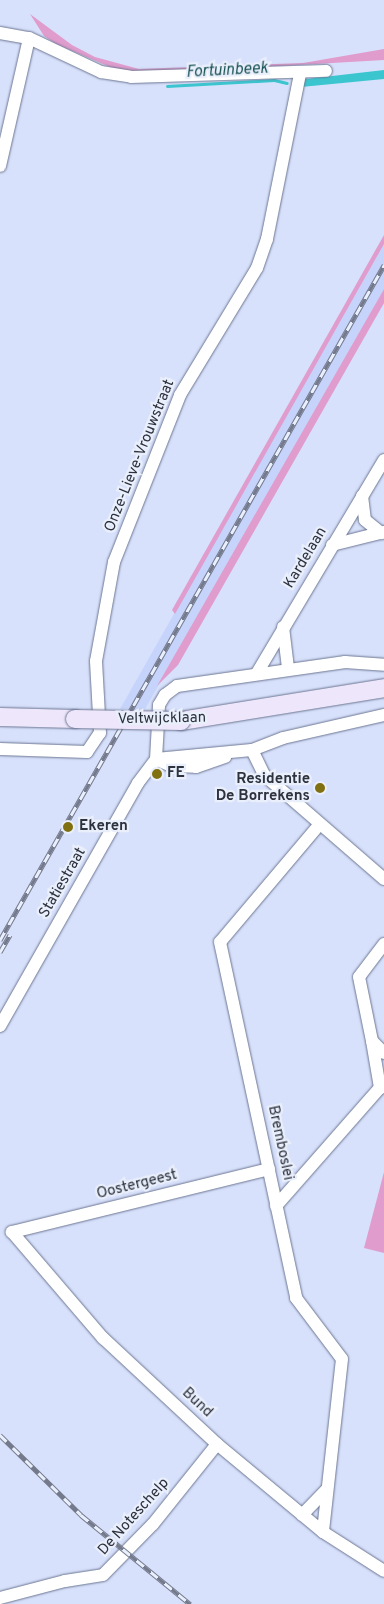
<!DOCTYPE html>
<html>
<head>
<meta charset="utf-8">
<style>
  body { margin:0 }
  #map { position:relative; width:384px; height:1604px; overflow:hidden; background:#d8e1fb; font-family:Overpass,sans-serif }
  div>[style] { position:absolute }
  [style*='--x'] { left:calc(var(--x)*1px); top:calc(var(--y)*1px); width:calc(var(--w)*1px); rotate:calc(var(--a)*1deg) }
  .built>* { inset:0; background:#c6d4fb }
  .green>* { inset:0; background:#df9ccd }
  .water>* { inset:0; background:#3bc6cf }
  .stream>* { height:3px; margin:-1.5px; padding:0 1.5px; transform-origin:1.5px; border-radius:1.5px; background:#3bc6cf }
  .roads { filter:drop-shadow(0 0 1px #6b7692) drop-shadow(0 0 1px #6b7692) }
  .street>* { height:12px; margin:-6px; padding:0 6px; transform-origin:6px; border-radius:6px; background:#fff }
  .secondary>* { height:18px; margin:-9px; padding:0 9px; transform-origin:9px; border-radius:9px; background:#eee6fa }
  .rail>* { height:5px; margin-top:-2.5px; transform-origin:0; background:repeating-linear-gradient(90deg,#eaeffc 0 9px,#747a8c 0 18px); box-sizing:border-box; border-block:1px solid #747a8c }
  .bridges { filter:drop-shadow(0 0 1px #6b7692) drop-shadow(0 0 1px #6b7692) }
  .secondary-bridge>* { height:18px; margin:-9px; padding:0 9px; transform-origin:9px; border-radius:9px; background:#eee6fa }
  .dots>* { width:14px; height:14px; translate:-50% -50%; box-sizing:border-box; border:2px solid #eaeffc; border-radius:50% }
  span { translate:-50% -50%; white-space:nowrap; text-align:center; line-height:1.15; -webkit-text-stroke:4.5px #eaeffc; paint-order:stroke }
  .street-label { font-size:15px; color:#2d323e }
  .poi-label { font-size:15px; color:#2d323e; font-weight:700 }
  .left { translate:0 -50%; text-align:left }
  .right { translate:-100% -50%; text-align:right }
  .water-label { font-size:16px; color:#1a5356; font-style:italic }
</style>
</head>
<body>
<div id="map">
  <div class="built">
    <i style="clip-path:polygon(384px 244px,384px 289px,180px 648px,145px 709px,120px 709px)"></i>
  </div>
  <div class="green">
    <i style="clip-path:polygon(30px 14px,72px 45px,95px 57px,139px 69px,303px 63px,384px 49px,384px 60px,161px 73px,117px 70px,56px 44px,44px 36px)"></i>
    <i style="clip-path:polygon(384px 235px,384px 244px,175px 614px,172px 610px)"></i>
    <i style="clip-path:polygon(384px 289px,384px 303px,178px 665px,157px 686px)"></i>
    <i style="clip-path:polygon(384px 1172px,384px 1253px,364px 1248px)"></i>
  </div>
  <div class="water">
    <i style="clip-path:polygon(384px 70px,384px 79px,301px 87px,302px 80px,306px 79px)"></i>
  </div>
  <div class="stream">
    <i style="--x:167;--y:86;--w:107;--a:-3.2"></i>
    <i style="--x:274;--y:80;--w:13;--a:13"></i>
  </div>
  <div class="roads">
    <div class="street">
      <i style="--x:0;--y:33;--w:29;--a:10"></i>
      <i style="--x:29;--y:38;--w:80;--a:25.3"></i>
      <i style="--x:101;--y:72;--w:30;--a:9"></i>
      <i style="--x:131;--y:77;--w:195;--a:-1.8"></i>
      <i style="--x:0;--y:166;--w:131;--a:-77.2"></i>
      <i style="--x:362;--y:496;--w:24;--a:83"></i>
      <i style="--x:365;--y:520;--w:21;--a:39"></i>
      <i style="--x:332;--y:545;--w:54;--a:-14"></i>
      <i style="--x:283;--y:627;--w:41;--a:83"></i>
      <i style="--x:257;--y:673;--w:248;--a:-59.2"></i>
      <i style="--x:0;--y:749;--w:87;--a:2"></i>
      <i style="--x:87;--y:752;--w:23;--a:-56"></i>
      <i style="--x:100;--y:733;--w:72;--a:-93.2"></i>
      <i style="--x:96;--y:661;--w:101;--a:-79.7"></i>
      <i style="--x:114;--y:562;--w:180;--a:-68.4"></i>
      <i style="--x:180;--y:395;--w:149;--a:-58.8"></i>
      <i style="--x:257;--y:268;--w:31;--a:-71"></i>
      <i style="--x:267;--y:239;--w:168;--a:-78.7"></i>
      <i style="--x:252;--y:750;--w:28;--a:64"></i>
      <i style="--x:264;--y:775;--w:159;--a:40.9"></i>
      <i style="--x:156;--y:759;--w:54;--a:-86.8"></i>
      <i style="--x:159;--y:705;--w:12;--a:-59"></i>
      <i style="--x:165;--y:695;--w:15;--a:-37"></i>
      <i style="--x:177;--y:686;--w:170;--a:-8.1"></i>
      <i style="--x:345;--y:662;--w:39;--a:4"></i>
      <i style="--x:156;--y:759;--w:96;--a:-5.4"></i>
      <i style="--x:252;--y:750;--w:33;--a:-21"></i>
      <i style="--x:283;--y:738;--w:104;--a:-12.8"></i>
      <i style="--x:158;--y:760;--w:14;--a:25"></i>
      <i style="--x:171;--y:766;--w:25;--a:2"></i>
      <i style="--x:196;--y:767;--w:31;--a:-19"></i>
      <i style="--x:319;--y:825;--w:153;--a:130.2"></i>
      <i style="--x:220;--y:942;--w:364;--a:77.9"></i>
      <i style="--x:296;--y:1298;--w:76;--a:53"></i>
      <i style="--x:342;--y:1359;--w:174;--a:96.3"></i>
      <i style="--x:384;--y:944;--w:41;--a:127.1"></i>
      <i style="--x:359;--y:977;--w:65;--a:78.5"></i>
      <i style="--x:372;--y:1041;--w:17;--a:45"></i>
      <i style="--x:0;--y:1026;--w:279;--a:-60.4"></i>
      <i style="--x:138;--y:783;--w:30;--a:-53"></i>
      <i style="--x:372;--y:1041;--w:48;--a:80.3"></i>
      <i style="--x:269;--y:1169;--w:265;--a:166.2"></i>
      <i style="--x:12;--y:1232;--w:140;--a:49.4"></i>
      <i style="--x:103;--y:1338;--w:156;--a:42.9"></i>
      <i style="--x:217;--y:1444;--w:138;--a:39.7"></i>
      <i style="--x:323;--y:1532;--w:72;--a:32.6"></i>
      <i style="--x:276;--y:1206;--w:164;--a:-48.7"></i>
      <i style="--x:302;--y:1515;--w:36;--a:-46"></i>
      <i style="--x:0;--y:1598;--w:67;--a:-14.7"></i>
      <i style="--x:65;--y:1581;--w:38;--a:-9"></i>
      <i style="--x:103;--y:1575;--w:71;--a:-45.6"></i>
      <i style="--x:153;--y:1524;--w:102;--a:-51.3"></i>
    </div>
    <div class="secondary">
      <i style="--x:0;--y:717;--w:75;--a:1.5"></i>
      <i style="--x:181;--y:721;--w:206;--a:-9.2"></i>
    </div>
  </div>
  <div class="rail">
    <i style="--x:0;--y:940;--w:777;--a:-60.36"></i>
    <i style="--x:0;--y:952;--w:20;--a:-60"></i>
    <i style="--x:0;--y:1435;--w:114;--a:44.6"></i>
    <i style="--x:81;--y:1515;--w:141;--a:39.2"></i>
  </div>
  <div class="bridges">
    <div class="secondary-bridge">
      <i style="--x:75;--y:719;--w:106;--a:1.1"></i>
    </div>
  </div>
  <div class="dots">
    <i style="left:157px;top:774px;background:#807010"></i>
    <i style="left:320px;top:788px;background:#807010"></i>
    <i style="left:68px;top:827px;background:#807010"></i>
  </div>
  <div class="street-label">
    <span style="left:140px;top:456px;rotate:-68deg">Onze-Lieve-Vrouwstraat</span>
    <span style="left:306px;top:558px;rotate:-59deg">Kardelaan</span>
    <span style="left:162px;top:719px;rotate:-1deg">Veltwijcklaan</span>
    <span style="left:63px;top:883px;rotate:-60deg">Statiestraat</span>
    <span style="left:280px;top:1143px;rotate:78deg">Bremboslei</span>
    <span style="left:137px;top:1185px;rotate:-14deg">Oostergeest</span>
    <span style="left:197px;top:1403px;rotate:43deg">Bund</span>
    <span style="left:134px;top:1517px;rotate:-48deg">De Noteschelp</span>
  </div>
  <div class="poi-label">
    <span class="left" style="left:167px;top:774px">FE</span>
    <span class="right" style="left:310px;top:788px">Residentie<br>De Borrekens</span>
    <span class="left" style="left:79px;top:827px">Ekeren</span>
  </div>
  <div class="water-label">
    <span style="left:227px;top:71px;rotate:-3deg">Fortuinbeek</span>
  </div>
</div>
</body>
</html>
